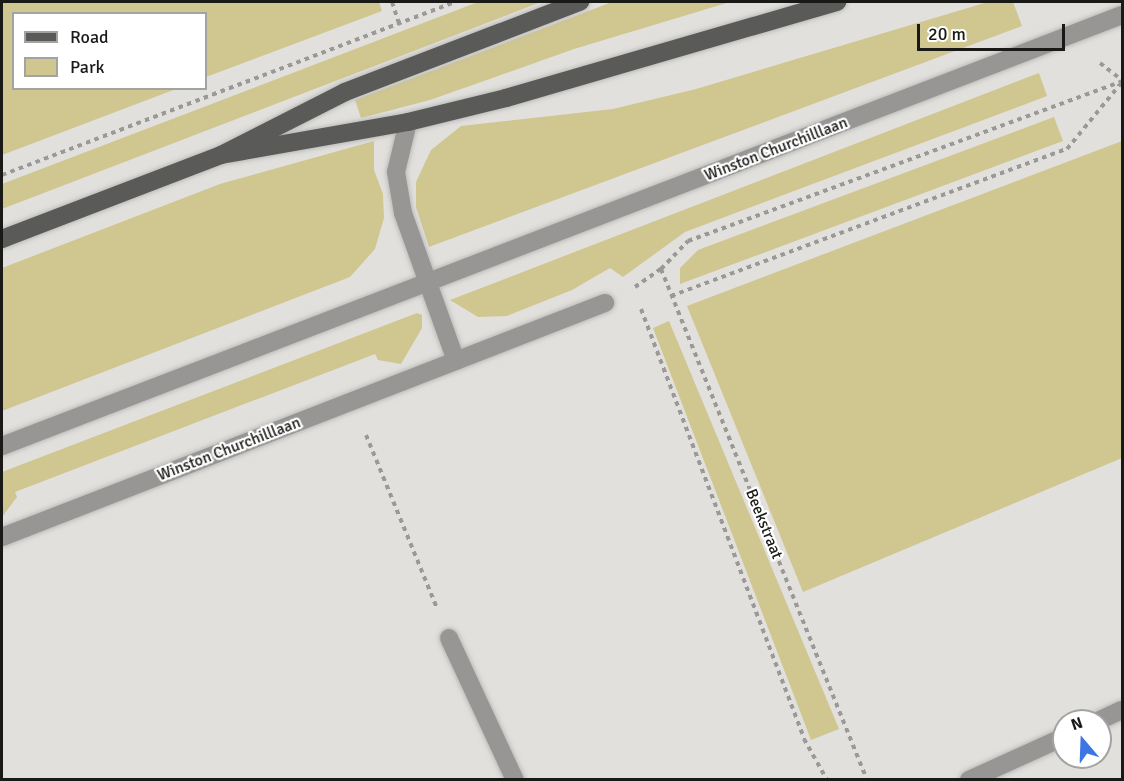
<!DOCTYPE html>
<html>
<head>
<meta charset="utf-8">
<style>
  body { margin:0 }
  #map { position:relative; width:1124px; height:781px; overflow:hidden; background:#e1e0dd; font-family:Signika,sans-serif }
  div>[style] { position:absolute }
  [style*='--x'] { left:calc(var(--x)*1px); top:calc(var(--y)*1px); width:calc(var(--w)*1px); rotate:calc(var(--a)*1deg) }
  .green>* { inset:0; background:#d0c690 }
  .path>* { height:4px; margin-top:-2px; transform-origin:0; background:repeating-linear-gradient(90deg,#9a9997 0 4.5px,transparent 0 9px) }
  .roads { filter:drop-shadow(0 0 2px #bdbcb9) drop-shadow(0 0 2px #bdbcb9) }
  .minor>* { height:18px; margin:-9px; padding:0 9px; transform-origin:9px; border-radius:9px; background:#979695 }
  .major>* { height:18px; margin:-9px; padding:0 9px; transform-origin:9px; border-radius:9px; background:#5a5a58 }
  span { translate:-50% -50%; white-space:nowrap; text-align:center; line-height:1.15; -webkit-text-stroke:4.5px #fff; paint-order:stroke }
  .street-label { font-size:16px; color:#191917 }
  .frame { position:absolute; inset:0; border:3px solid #191917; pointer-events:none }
  .legend { position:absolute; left:12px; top:12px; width:195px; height:78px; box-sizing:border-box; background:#fff; border:2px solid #a3a3a2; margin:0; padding:8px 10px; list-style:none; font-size:18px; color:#191917 }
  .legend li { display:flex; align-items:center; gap:12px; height:30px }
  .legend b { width:30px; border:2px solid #a3a3a2 }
  .north { position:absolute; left:1052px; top:709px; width:60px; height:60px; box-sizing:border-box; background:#fff; border:2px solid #a3a3a2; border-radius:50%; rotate:341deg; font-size:16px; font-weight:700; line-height:24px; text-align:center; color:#191917 }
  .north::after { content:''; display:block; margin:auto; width:21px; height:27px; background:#3c76e5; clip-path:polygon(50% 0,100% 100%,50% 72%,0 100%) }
  .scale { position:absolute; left:917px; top:24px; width:148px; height:27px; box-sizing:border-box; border:3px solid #191917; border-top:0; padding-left:8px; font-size:18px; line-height:21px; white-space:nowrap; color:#191917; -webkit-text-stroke:4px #fff; paint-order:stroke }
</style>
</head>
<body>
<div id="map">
  <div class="green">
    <i style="clip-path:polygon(2px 2px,379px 2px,382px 11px,206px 77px,206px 14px,14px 14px,14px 88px,176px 89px,2px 155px)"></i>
    <i style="clip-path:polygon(478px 2px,541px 2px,2px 209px,2px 184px)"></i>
    <i style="clip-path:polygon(612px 2px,730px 2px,574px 49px,430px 100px,361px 118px,355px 100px)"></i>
    <i style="clip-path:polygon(988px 2px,1013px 2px,1022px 26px,429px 247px,416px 207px,416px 182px,431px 150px,461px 126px,613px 109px,696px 89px)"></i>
    <i style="clip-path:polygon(1039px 73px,1047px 96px,685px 232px,623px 277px,610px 268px,572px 290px,507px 316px,478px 317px,450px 300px)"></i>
    <i style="clip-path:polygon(1054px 117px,1063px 141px,680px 284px,680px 268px,698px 250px)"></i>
    <i style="clip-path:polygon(374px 141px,374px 170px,383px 194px,384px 218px,375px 249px,350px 277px,2px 411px,2px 268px,220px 184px)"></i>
    <i style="clip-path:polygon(1122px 141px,1122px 458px,803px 592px,687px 306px)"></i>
    <i style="clip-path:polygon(417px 313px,422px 315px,422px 328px,401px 364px,378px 360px,375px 354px,15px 492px,17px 497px,2px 517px,2px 472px)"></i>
    <i style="clip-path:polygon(669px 321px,839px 729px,811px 740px,653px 328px)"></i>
  </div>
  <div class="path">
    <i style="--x:392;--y:2;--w:22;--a:72"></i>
    <i style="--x:1100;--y:63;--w:28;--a:38"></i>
    <i style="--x:2;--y:175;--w:485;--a:-20.9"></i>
    <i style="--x:661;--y:269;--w:551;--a:68.04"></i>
    <i style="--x:635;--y:287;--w:32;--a:-35"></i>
    <i style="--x:661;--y:269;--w:39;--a:-46"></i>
    <i style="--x:688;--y:241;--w:463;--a:-20.2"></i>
    <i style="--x:671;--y:296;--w:422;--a:-20.4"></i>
    <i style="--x:1067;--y:149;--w:87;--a:-50.6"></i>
    <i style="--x:641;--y:309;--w:460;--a:69.2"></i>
    <i style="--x:804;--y:739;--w:47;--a:60.7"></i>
    <i style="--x:366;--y:435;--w:185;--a:67.7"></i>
  </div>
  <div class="roads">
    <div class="minor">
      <i style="--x:408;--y:122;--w:51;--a:103.5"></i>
      <i style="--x:396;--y:172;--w:42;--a:80.3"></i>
      <i style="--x:403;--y:213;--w:157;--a:70.3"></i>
      <i style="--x:2;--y:446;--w:1200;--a:-21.05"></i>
      <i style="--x:2;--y:537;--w:647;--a:-21.21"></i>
      <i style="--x:449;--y:638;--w:157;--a:65.1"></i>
      <i style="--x:1098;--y:721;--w:26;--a:-25"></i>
      <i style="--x:969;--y:780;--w:104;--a:-24.4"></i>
    </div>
    <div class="major">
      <i style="--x:221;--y:155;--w:190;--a:-10"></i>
      <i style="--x:408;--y:122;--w:101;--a:-13.8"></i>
      <i style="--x:506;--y:98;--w:345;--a:-16.2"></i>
      <i style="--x:2;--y:239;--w:235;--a:-21"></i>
      <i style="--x:221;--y:155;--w:139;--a:-26.9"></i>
      <i style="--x:345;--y:92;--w:252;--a:-21"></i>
    </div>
  </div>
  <div class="street-label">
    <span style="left:776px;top:149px;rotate:-21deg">Winston Churchilllaan</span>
    <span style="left:229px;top:449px;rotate:-21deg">Winston Churchilllaan</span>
    <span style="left:764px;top:524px;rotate:68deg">Beekstraat</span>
  </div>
  <div class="frame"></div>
  <ul class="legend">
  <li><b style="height:8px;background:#5a5a58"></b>Road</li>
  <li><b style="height:16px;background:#d0c690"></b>Park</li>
  </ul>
  <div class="north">N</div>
  <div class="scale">20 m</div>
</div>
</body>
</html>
